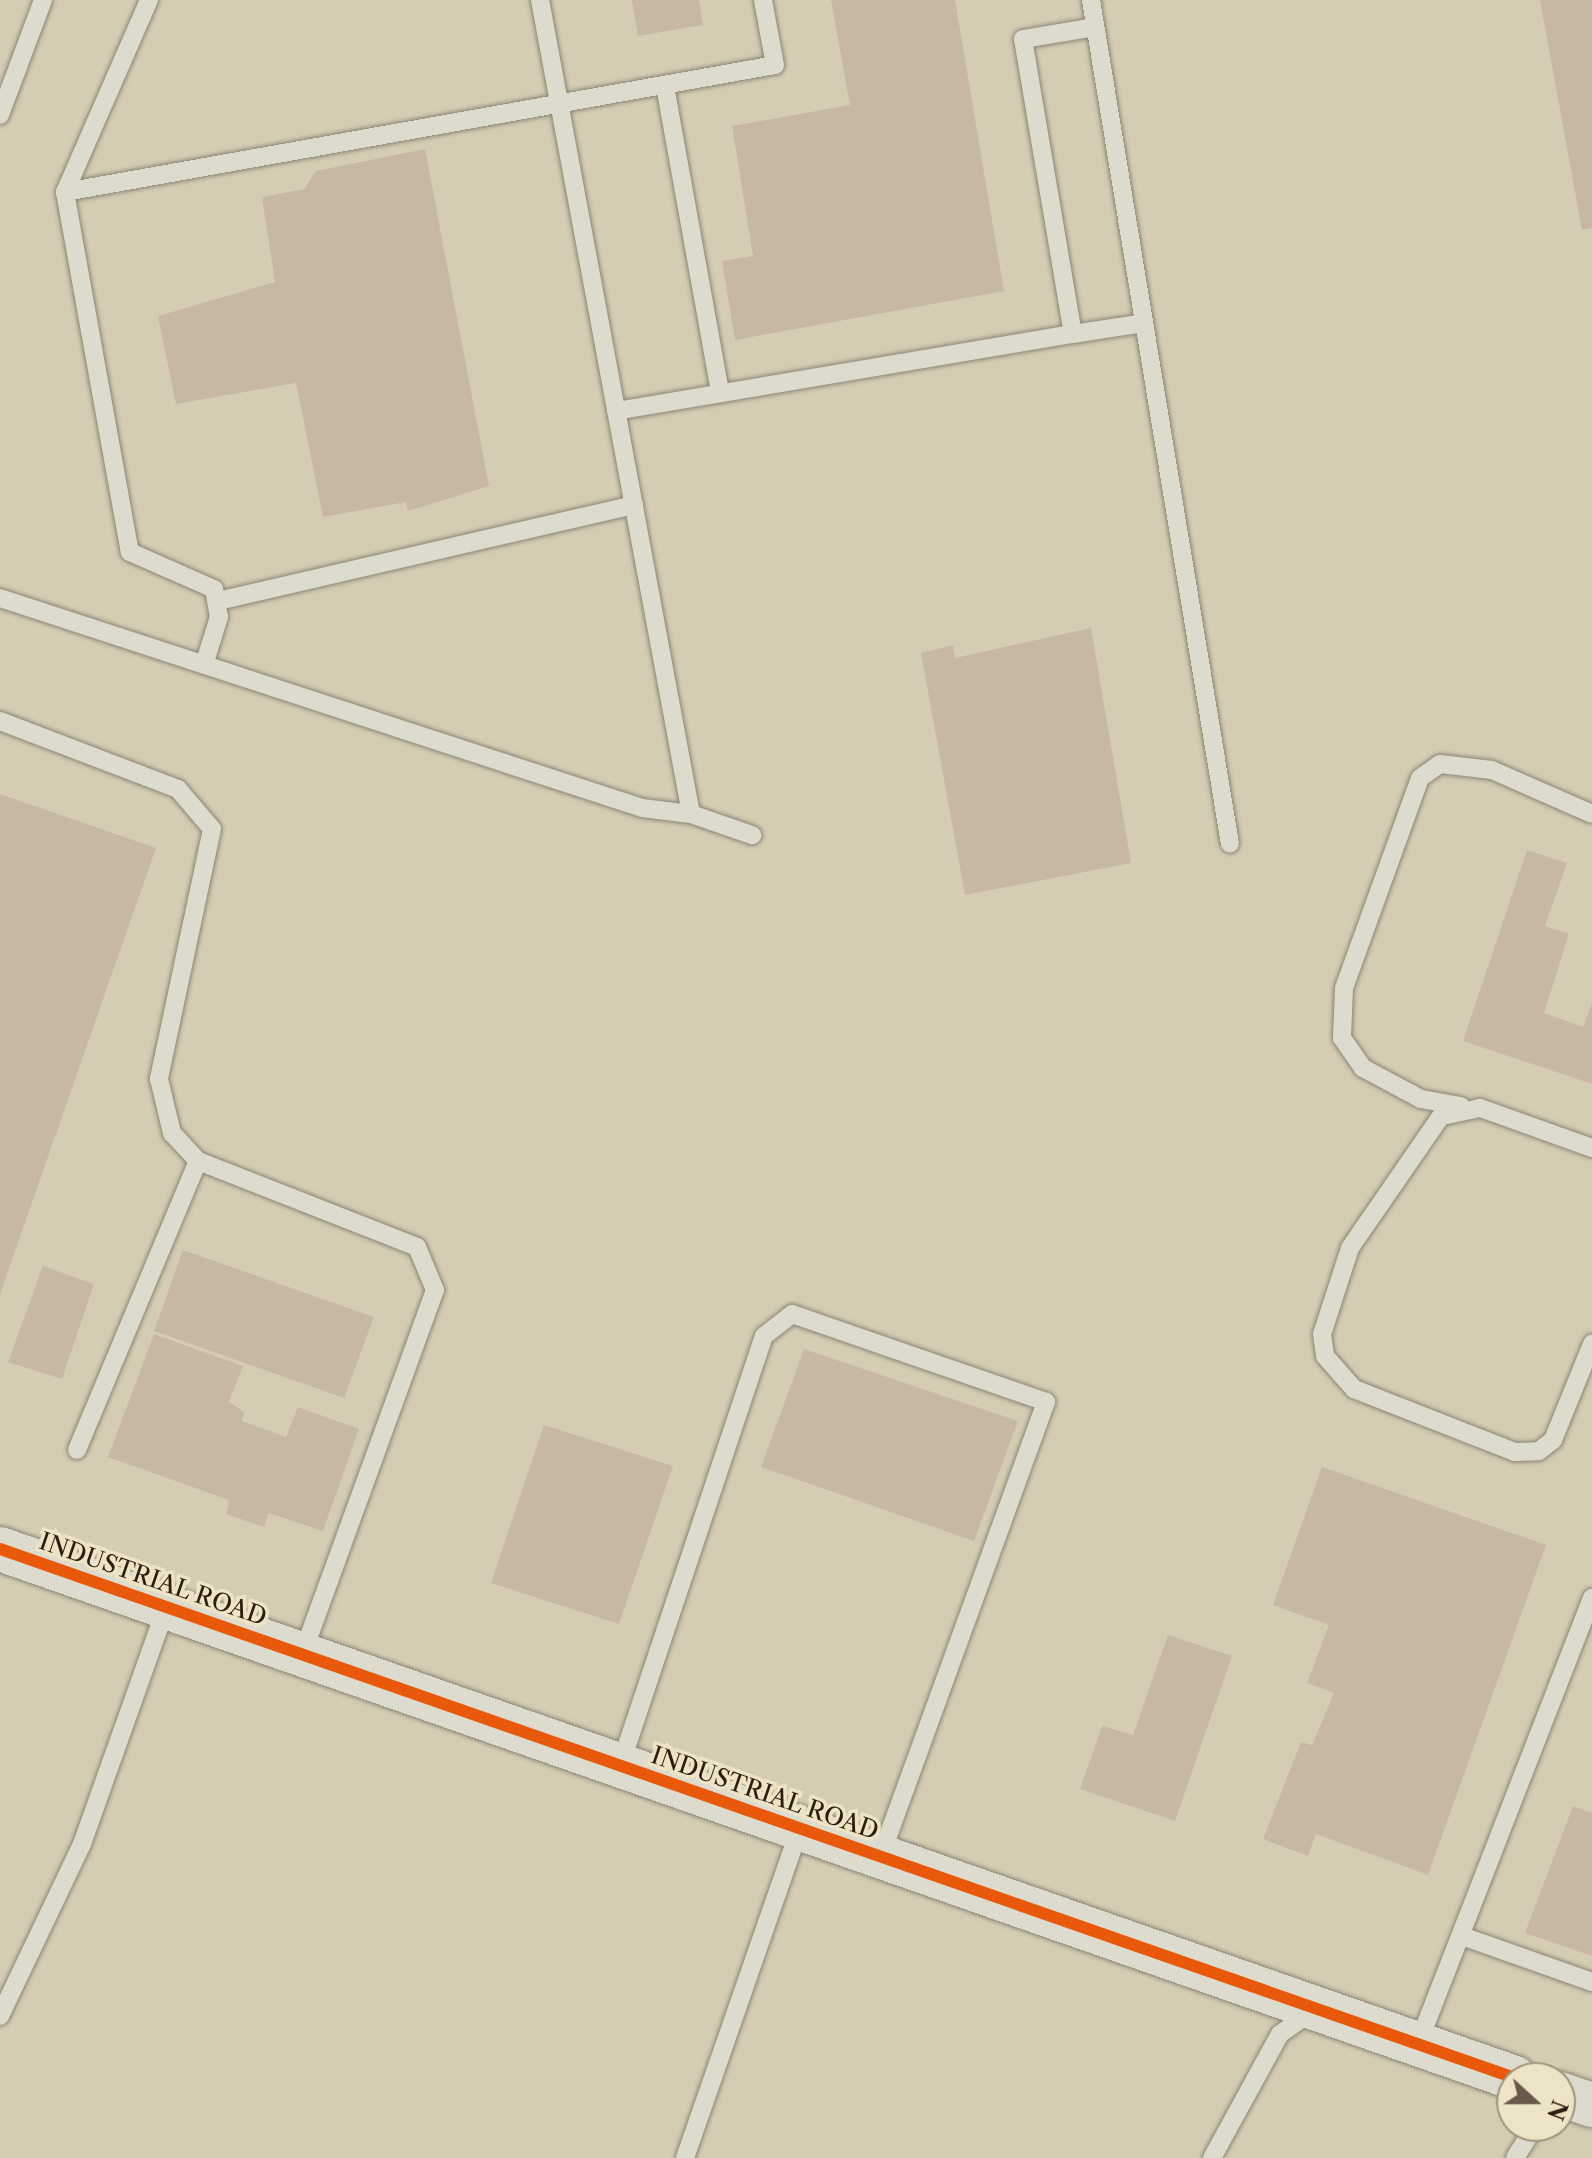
<!DOCTYPE html>
<html>
<head>
<meta charset="utf-8">
<style>
  body { margin:0 }
  #map { position:relative; width:1592px; height:2158px; overflow:hidden; background:#d4cdb3; font-family:"Libre Caslon Text",serif }
  div>[style] { position:absolute }
  [style*='--x'] { left:calc(var(--x)*1px); top:calc(var(--y)*1px); width:calc(var(--w)*1px); rotate:calc(var(--a)*1deg) }
  .building>* { inset:0; background:#c7b8a6 }
  .roads { filter:drop-shadow(0 0 2px #8b8475) drop-shadow(0 0 2px #8b8475) }
  .lane>* { height:18px; margin:-9px; padding:0 9px; transform-origin:9px; border-radius:9px; background:#dddbcd }
  .secondary>* { height:44px; margin:-22px; padding:0 22px; transform-origin:22px; border-radius:22px; background:#dddbcd }
  .cycleway>* { height:12px; margin:-6px; padding:0 6px; transform-origin:6px; border-radius:6px; background:#e8590c }
  span { translate:-50% -50%; white-space:nowrap; text-align:center; line-height:1.15; -webkit-text-stroke:7px #ece4c5; paint-order:stroke }
  .street-label { font-size:24px; color:#2e1c12 }
  .north { position:absolute; left:1496px; top:2062px; width:80px; height:80px; box-sizing:border-box; background:#ece4c5; border:2px solid #a0947d; border-radius:50%; rotate:111deg; font-size:22px; font-weight:700; line-height:32px; text-align:center; color:#2e1c12 }
  .north::after { content:''; display:block; margin:auto; width:28px; height:36px; background:#685a4a; clip-path:polygon(50% 0,100% 100%,50% 72%,0 100%) }
</style>
</head>
<body>
<div id="map">
  <div class="building">
    <i style="clip-path:polygon(632px 0,699px 0,703px 25px,638px 36px)"></i>
    <i style="clip-path:polygon(831px 0,955px 0,1004px 291px,735px 340px,722px 261px,753px 256px,732px 126px,850px 105px)"></i>
    <i style="clip-path:polygon(1540px 0,1592px 0,1592px 228px,1582px 230px)"></i>
    <i style="clip-path:polygon(425px 149px,489px 486px,408px 511px,406px 502px,323px 517px,296px 383px,176px 404px,158px 316px,275px 282px,262px 197px,304px 189px,316px 171px)"></i>
    <i style="clip-path:polygon(1091px 628px,1131px 863px,965px 895px,921px 653px,953px 645px,955px 658px)"></i>
    <i style="clip-path:polygon(0 794px,156px 848px,0 1294px)"></i>
    <i style="clip-path:polygon(1527px 850px,1567px 863px,1545px 926px,1569px 934px,1544px 1013px,1583px 1027px,1592px 1003px,1592px 1084px,1463px 1041px)"></i>
    <i style="clip-path:polygon(183px 1250px,374px 1317px,344px 1398px,154px 1331px)"></i>
    <i style="clip-path:polygon(43px 1266px,94px 1284px,62px 1379px,8px 1362px)"></i>
    <i style="clip-path:polygon(154px 1334px,243px 1366px,229px 1402px,244px 1412px,242px 1421px,286px 1437px,298px 1407px,359px 1429px,323px 1531px,269px 1513px,264px 1527px,226px 1514px,229px 1500px,108px 1457px)"></i>
    <i style="clip-path:polygon(804px 1349px,1018px 1421px,974px 1541px,761px 1467px)"></i>
    <i style="clip-path:polygon(544px 1425px,673px 1466px,619px 1624px,491px 1583px)"></i>
    <i style="clip-path:polygon(1322px 1467px,1546px 1545px,1428px 1875px,1316px 1834px,1308px 1856px,1263px 1839px,1301px 1742px,1312px 1745px,1334px 1693px,1307px 1683px,1329px 1625px,1273px 1605px)"></i>
    <i style="clip-path:polygon(1168px 1635px,1232px 1656px,1175px 1821px,1080px 1789px,1102px 1726px,1133px 1735px)"></i>
    <i style="clip-path:polygon(1573px 1806px,1592px 1813px,1592px 1956px,1525px 1933px)"></i>
  </div>
  <div class="roads">
    <div class="lane">
      <i style="--x:149;--y:0;--w:210;--a:113.6"></i>
      <i style="--x:65;--y:192;--w:366;--a:79.8"></i>
      <i style="--x:130;--y:552;--w:92;--a:23.8"></i>
      <i style="--x:214;--y:589;--w:28;--a:80"></i>
      <i style="--x:219;--y:617;--w:50;--a:107.4"></i>
      <i style="--x:540;--y:0;--w:828;--a:79.49"></i>
      <i style="--x:1091;--y:0;--w:855;--a:80.65"></i>
      <i style="--x:1095;--y:27;--w:73;--a:170.5"></i>
      <i style="--x:1023;--y:39;--w:299;--a:80.4"></i>
      <i style="--x:1073;--y:334;--w:72;--a:-8.8"></i>
      <i style="--x:665;--y:86;--w:312;--a:79.8"></i>
      <i style="--x:0;--y:115;--w:123;--a:-69.5"></i>
      <i style="--x:65;--y:192;--w:721;--a:-10.14"></i>
      <i style="--x:775;--y:65;--w:66;--a:-100.5"></i>
      <i style="--x:616;--y:411;--w:463;--a:-9.6"></i>
      <i style="--x:0;--y:598;--w:675;--a:18.11"></i>
      <i style="--x:642;--y:808;--w:49;--a:7"></i>
      <i style="--x:691;--y:814;--w:65;--a:19"></i>
      <i style="--x:218;--y:601;--w:427;--a:-13"></i>
      <i style="--x:0;--y:721;--w:191;--a:20.9"></i>
      <i style="--x:178;--y:789;--w:52;--a:49.6"></i>
      <i style="--x:212;--y:829;--w:256;--a:102"></i>
      <i style="--x:159;--y:1079;--w:56;--a:76.5"></i>
      <i style="--x:172;--y:1133;--w:38;--a:47"></i>
      <i style="--x:1461;--y:1106;--w:41;--a:-170.1"></i>
      <i style="--x:1421;--y:1099;--w:66;--a:-151.9"></i>
      <i style="--x:1363;--y:1068;--w:37;--a:-125"></i>
      <i style="--x:1342;--y:1038;--w:50;--a:-87.7"></i>
      <i style="--x:1344;--y:988;--w:223;--a:-70.1"></i>
      <i style="--x:1420;--y:778;--w:24;--a:-35"></i>
      <i style="--x:1440;--y:764;--w:52;--a:6.6"></i>
      <i style="--x:1492;--y:770;--w:109;--a:23.7"></i>
      <i style="--x:1592;--y:1148;--w:119;--a:-160.3"></i>
      <i style="--x:1480;--y:1108;--w:40;--a:168"></i>
      <i style="--x:1441;--y:1116;--w:160;--a:124.6"></i>
      <i style="--x:1350;--y:1248;--w:90;--a:108"></i>
      <i style="--x:1322;--y:1334;--w:22;--a:82"></i>
      <i style="--x:1325;--y:1356;--w:44;--a:48.7"></i>
      <i style="--x:1354;--y:1389;--w:173;--a:21.4"></i>
      <i style="--x:1515;--y:1452;--w:24;--a:-2"></i>
      <i style="--x:1539;--y:1451;--w:18;--a:-38"></i>
      <i style="--x:1553;--y:1440;--w:104;--a:-67.9"></i>
      <i style="--x:77;--y:1450;--w:313;--a:-67.3"></i>
      <i style="--x:198;--y:1161;--w:235;--a:21.4"></i>
      <i style="--x:417;--y:1247;--w:47;--a:67.3"></i>
      <i style="--x:435;--y:1290;--w:388;--a:110"></i>
      <i style="--x:620;--y:1766;--w:453;--a:-71.5"></i>
      <i style="--x:764;--y:1336;--w:36;--a:-38"></i>
      <i style="--x:792;--y:1314;--w:269;--a:19.1"></i>
      <i style="--x:1046;--y:1402;--w:484;--a:110"></i>
      <i style="--x:1462;--y:1936;--w:138;--a:19.5"></i>
      <i style="--x:0;--y:2016;--w:191;--a:-64.5"></i>
      <i style="--x:82;--y:1844;--w:251;--a:-70.4"></i>
      <i style="--x:1418;--y:2044;--w:479;--a:-68.7"></i>
      <i style="--x:685;--y:2158;--w:349;--a:-70.8"></i>
      <i style="--x:1212;--y:2158;--w:141;--a:-61.3"></i>
      <i style="--x:1280;--y:2034;--w:42;--a:-35.2"></i>
      <i style="--x:1515;--y:2158;--w:38;--a:-58"></i>
    </div>
    <div class="secondary">
      <i style="--x:0;--y:1549;--w:1605;--a:19.25"></i>
      <i style="--x:1560;--y:2094;--w:34;--a:19"></i>
    </div>
  </div>
  <div class="cycleway">
    <i style="--x:0;--y:1549;--w:1605;--a:19.25"></i>
  </div>
  <div class="street-label">
    <span style="left:153px;top:1579px;rotate:19deg">INDUSTRIAL ROAD</span>
    <span style="left:765px;top:1793px;rotate:19deg">INDUSTRIAL ROAD</span>
  </div>
  <div class="north">N</div>
</div>
</body>
</html>
